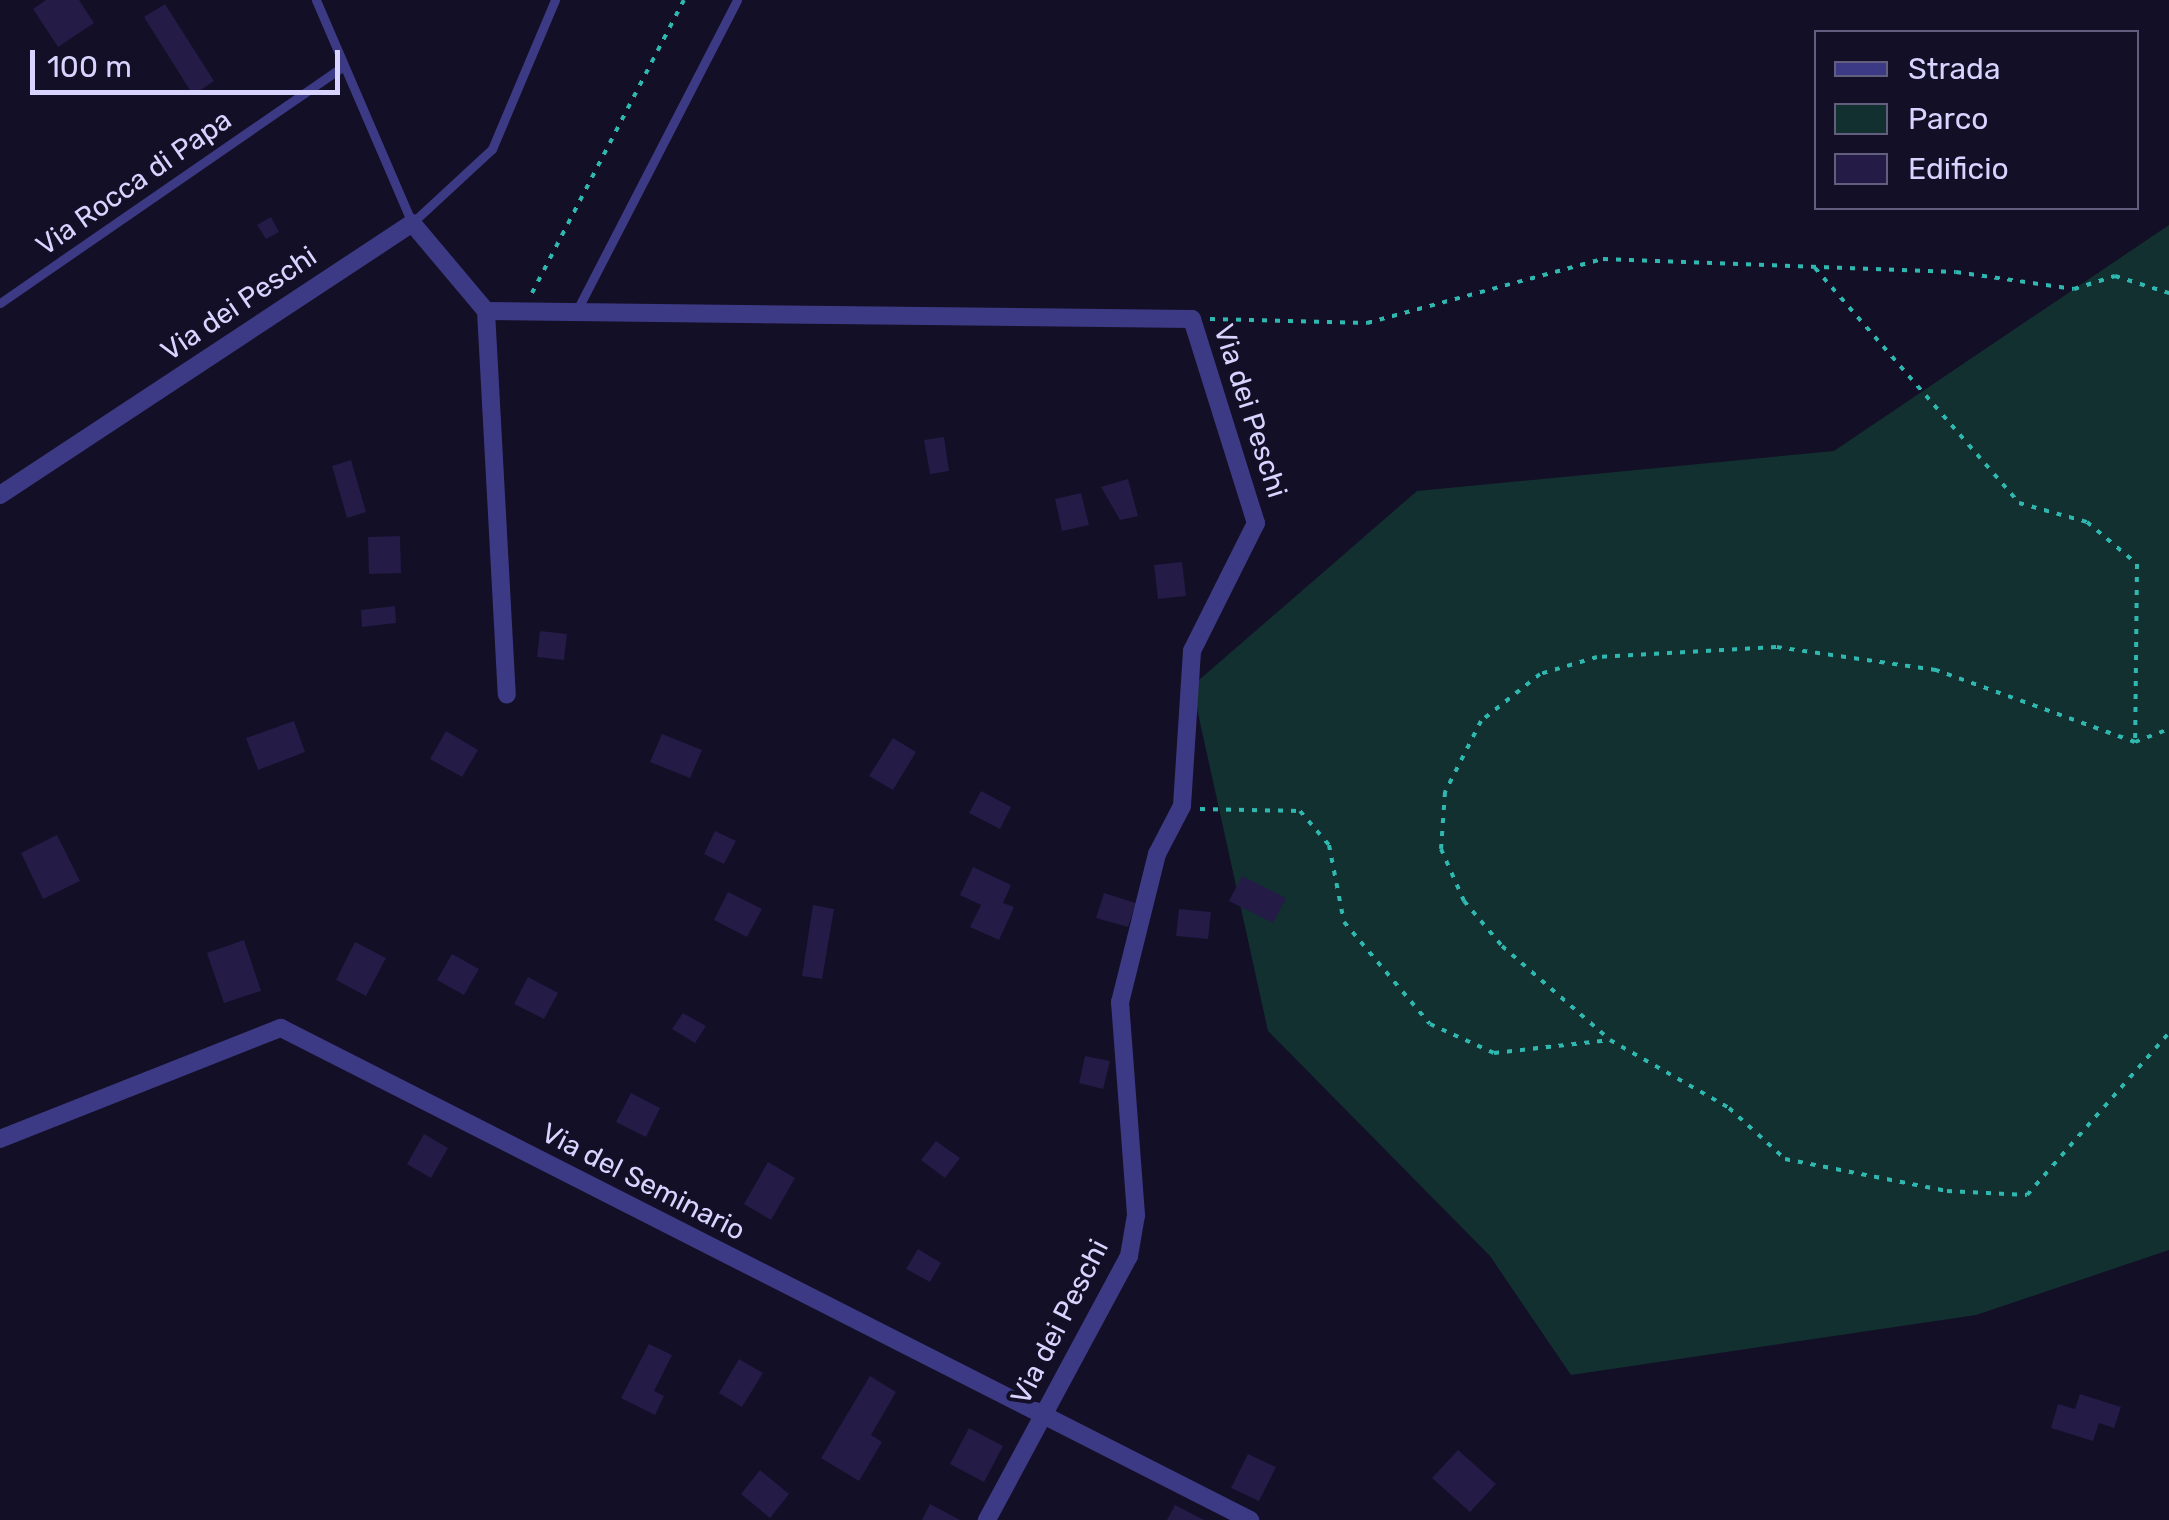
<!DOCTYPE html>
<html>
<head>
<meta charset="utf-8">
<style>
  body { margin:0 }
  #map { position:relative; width:2169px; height:1520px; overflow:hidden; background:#130f26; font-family:Rubik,sans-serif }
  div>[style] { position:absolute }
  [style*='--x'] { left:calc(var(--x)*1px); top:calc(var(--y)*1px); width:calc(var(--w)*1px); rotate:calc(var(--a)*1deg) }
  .green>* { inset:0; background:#12302f }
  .building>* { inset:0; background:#241b47 }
  .path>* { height:4px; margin-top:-2px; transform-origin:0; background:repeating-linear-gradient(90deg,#2fb8b0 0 5px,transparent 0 13px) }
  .lane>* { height:9px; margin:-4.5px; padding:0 4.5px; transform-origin:4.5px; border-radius:4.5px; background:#3d3a85 }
  .street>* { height:18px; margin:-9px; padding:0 9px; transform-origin:9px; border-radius:9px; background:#3d3a85 }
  span { translate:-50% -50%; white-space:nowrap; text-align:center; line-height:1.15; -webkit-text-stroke:8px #130f26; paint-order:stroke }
  .street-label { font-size:28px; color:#d9d4ff }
  .legend { position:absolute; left:1814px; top:30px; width:325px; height:180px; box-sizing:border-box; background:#130f26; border:2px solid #625e7d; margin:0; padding:12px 18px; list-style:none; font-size:30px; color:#d9d4ff }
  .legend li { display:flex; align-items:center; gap:20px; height:50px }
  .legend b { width:50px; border:2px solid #625e7d }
  .scale { position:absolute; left:30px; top:50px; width:310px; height:45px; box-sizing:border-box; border:5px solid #d9d4ff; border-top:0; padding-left:12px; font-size:30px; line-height:35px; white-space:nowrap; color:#d9d4ff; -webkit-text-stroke:8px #130f26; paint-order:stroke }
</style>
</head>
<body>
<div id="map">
  <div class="green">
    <i style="clip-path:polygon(2169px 225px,2169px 1250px,1976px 1315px,1571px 1375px,1490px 1256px,1268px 1031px,1192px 686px,1417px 491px,1834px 451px)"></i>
  </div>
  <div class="building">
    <i style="clip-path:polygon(46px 0,79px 0,94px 23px,58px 47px,33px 9px)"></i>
    <i style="clip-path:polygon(165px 4px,214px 81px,193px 95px,144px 17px)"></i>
    <i style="clip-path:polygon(271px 217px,279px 232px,266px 239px,257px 225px)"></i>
    <i style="clip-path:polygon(944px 437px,949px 471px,930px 474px,924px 440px)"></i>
    <i style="clip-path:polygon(351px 460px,366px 512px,347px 518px,332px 466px)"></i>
    <i style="clip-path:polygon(1128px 479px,1138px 516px,1120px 520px,1101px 487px)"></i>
    <i style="clip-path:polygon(1081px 493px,1089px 525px,1062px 531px,1055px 499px)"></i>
    <i style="clip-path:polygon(400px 536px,401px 573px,369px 574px,368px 537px)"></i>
    <i style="clip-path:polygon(1182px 562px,1186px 596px,1158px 599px,1154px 565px)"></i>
    <i style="clip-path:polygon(395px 606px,396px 623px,362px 627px,361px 610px)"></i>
    <i style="clip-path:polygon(540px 631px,567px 634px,564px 660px,537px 657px)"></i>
    <i style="clip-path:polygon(294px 721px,305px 752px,258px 770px,246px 738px)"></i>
    <i style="clip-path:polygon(446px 731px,478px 750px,462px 777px,430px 759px)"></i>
    <i style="clip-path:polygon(662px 734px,702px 750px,690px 778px,650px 762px)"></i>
    <i style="clip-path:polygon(893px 738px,916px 752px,893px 790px,869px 776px)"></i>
    <i style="clip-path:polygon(981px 791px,1011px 807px,1000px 829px,969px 813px)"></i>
    <i style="clip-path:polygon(715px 831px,736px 841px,724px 864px,704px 854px)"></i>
    <i style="clip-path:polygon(57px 835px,80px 881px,43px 899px,21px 853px)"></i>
    <i style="clip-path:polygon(973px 867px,1011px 885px,1003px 903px,1014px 907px,999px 940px,970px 927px,981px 905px,960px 895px)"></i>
    <i style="clip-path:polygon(1242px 876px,1286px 898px,1273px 923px,1229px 901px)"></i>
    <i style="clip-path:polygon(728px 892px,762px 909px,747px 937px,714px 920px)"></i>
    <i style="clip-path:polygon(1104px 893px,1136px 903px,1128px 927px,1096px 918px)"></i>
    <i style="clip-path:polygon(813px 905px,834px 909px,822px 979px,802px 976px)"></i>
    <i style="clip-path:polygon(1179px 909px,1211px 912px,1208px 939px,1176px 936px)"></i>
    <i style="clip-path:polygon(244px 940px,261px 991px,224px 1003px,207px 953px)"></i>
    <i style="clip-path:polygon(355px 942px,386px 958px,366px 996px,336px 980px)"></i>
    <i style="clip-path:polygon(452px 954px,479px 969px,464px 995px,437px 980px)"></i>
    <i style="clip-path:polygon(528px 977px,558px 993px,544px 1019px,514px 1004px)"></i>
    <i style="clip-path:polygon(683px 1013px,706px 1026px,695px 1043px,672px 1029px)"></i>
    <i style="clip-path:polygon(1085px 1056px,1110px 1061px,1103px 1089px,1079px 1083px)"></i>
    <i style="clip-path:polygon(631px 1093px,660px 1108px,646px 1137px,616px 1122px)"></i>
    <i style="clip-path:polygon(424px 1134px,448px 1148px,431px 1178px,407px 1164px)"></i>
    <i style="clip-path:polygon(936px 1141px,960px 1158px,945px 1178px,921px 1160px)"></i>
    <i style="clip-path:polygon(768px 1162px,795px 1178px,771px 1220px,744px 1204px)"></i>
    <i style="clip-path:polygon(918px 1249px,941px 1263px,930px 1282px,906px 1269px)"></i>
    <i style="clip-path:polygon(649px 1344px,672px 1355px,654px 1391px,664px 1396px,655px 1415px,621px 1398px)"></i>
    <i style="clip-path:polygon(739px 1359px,763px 1373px,742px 1407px,719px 1393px)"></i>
    <i style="clip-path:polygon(870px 1376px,896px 1392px,871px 1435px,882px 1442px,859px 1481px,821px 1458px)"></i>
    <i style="clip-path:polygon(2080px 1394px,2121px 1407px,2114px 1428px,2099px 1423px,2093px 1441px,2051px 1428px,2058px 1404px,2075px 1409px)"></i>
    <i style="clip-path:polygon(969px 1428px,1003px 1446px,984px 1482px,950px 1464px)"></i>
    <i style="clip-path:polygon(1458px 1450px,1496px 1484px,1470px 1512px,1432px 1478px)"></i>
    <i style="clip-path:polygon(1248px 1454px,1276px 1467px,1259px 1501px,1231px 1488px)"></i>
    <i style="clip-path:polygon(760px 1470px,789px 1494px,770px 1518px,741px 1494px)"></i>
    <i style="clip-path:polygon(930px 1504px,960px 1520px,922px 1520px)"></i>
    <i style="clip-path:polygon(1175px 1505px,1204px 1520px,1167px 1520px)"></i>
  </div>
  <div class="path">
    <i style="--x:1815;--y:268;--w:311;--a:49"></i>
    <i style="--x:2019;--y:503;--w:71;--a:15.6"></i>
    <i style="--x:2087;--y:522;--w:65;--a:40"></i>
    <i style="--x:2137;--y:564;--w:178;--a:90.6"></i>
    <i style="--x:532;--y:293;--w:330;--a:-62.6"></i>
    <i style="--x:1210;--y:319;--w:157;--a:1.5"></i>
    <i style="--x:1367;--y:323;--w:245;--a:-15.2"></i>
    <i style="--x:1603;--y:259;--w:353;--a:2.1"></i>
    <i style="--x:1956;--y:272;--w:119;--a:8.2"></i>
    <i style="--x:2074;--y:289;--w:43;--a:-17.6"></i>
    <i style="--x:2115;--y:276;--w:57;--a:17.5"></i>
    <i style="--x:2135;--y:742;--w:212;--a:-160.1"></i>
    <i style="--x:1936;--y:670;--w:162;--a:-171.8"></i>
    <i style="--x:1776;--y:647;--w:179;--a:176.8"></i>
    <i style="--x:1597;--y:657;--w:59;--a:163.4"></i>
    <i style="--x:1540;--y:674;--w:75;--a:141.5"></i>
    <i style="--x:1481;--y:721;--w:80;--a:116.9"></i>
    <i style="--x:1445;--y:792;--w:57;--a:94"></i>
    <i style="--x:1441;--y:849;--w:57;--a:66.1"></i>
    <i style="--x:1464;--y:901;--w:59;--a:49.8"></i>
    <i style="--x:1502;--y:946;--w:143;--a:41"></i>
    <i style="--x:1610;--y:1040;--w:137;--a:29.7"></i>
    <i style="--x:1729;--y:1108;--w:76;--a:42.3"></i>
    <i style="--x:1785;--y:1159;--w:165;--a:11.2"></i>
    <i style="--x:1947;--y:1191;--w:80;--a:2.9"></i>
    <i style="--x:2027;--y:1195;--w:215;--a:-48.8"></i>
    <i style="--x:2135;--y:742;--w:36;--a:-21"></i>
    <i style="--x:1200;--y:809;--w:100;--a:1.1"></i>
    <i style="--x:1300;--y:811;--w:45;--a:49.5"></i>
    <i style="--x:1329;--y:845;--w:78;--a:79"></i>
    <i style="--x:1344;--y:922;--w:133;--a:49.9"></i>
    <i style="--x:1430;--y:1024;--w:70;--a:24.4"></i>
    <i style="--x:1494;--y:1053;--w:117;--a:-6.4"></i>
  </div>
  <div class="lane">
    <i style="--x:316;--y:0;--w:243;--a:66.7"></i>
    <i style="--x:412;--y:223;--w:109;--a:-42.8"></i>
    <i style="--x:492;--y:149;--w:162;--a:-67.1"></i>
    <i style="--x:0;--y:303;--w:417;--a:-34.6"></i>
    <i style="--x:576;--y:312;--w:351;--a:-62.7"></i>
  </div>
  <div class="street">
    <i style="--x:486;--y:311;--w:384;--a:86.9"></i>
    <i style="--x:0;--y:495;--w:494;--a:-33.4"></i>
    <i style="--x:412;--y:223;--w:115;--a:49.9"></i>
    <i style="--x:486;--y:311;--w:706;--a:0.65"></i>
    <i style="--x:1192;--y:319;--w:214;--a:72.6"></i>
    <i style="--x:1256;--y:523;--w:143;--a:116.6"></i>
    <i style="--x:1192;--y:651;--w:155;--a:93.7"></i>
    <i style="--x:1182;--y:806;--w:54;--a:117.5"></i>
    <i style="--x:1157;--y:854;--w:153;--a:104"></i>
    <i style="--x:1120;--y:1002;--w:214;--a:85.7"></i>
    <i style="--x:1136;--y:1215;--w:42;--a:99.7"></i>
    <i style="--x:1129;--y:1256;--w:300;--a:118.3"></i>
    <i style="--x:0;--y:1139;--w:302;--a:-21.6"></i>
    <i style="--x:281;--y:1028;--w:1087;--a:26.92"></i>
  </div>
  <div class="street-label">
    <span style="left:134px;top:183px;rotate:-35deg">Via Rocca di Papa</span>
    <span style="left:239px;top:304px;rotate:-34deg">Via dei Peschi</span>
    <span style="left:1250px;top:411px;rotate:72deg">Via dei Peschi</span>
    <span style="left:643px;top:1182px;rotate:27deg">Via del Seminario</span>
    <span style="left:1060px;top:1322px;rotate:-63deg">Via dei Peschi</span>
  </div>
  <ul class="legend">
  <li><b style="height:12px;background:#3d3a85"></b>Strada</li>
  <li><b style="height:28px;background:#12302f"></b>Parco</li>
  <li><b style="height:28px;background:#241b47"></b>Edificio</li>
  </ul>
  <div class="scale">100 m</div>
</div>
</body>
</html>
